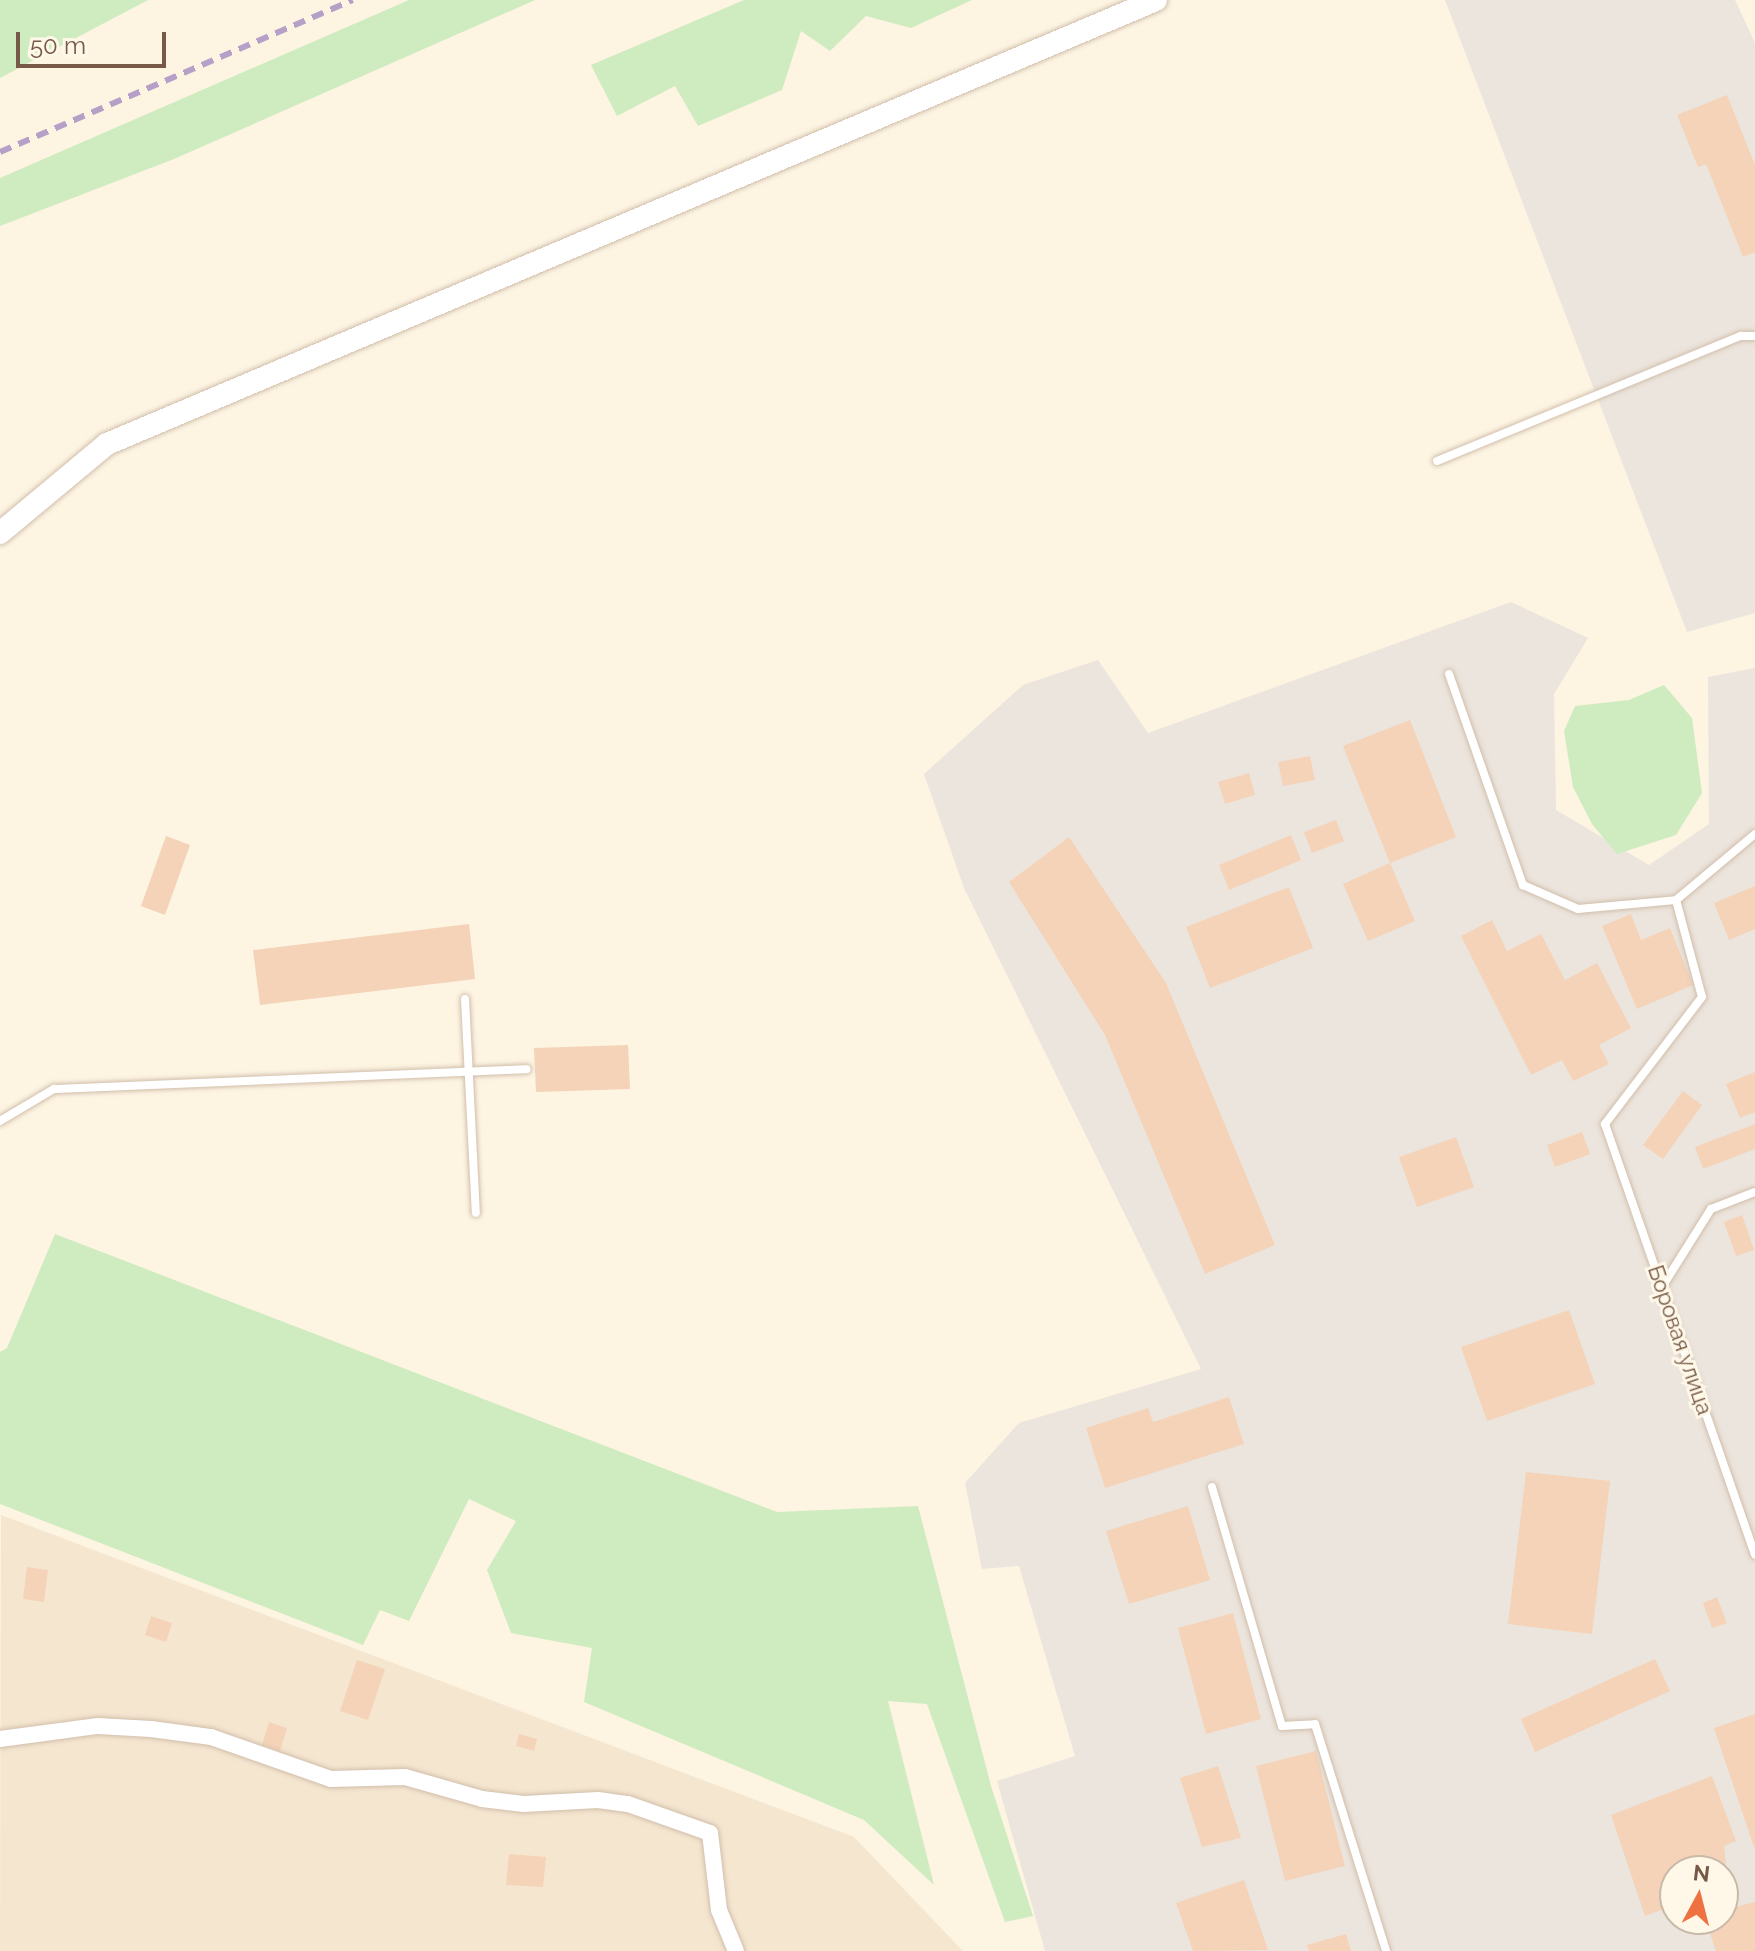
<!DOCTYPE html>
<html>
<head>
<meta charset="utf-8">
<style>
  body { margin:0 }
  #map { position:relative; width:1755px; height:1951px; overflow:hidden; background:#fdf4e2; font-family:Raleway,sans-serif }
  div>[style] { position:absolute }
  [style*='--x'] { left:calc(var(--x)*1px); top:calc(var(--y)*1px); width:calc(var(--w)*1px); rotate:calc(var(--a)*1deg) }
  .residential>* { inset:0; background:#f5e6d0 }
  .industrial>* { inset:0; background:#ece5dd }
  .green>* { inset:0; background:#cfebc0 }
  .building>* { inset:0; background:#f4d3b8 }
  .roads { filter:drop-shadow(0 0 2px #d1beab) drop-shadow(0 0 2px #d1beab) }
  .lane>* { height:8px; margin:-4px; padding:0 4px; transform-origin:4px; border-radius:4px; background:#fff }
  .street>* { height:16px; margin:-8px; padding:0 8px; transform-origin:8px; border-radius:8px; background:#fff }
  .secondary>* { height:22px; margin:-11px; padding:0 11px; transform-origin:11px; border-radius:11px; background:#fff }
  .rail>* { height:6px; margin-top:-3px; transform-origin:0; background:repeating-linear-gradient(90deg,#b7a0c7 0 12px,transparent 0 20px) }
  span { translate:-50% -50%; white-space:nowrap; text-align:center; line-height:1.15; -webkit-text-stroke:6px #fff8e9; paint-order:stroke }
  .street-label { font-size:22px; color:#765a47 }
  .north { position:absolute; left:1659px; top:1855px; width:80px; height:80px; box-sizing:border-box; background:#fff8e9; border:2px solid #c8b9a8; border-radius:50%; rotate:7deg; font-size:22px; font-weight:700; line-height:32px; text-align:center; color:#765a47 }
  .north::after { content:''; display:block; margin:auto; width:28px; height:36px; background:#ed7141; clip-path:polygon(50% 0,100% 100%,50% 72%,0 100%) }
  .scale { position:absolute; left:16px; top:32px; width:150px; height:36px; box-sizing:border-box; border:4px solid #765a47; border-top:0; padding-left:10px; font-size:24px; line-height:28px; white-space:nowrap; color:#765a47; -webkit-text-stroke:6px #fff8e9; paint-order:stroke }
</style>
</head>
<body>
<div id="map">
  <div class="residential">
    <i style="clip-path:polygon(1px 1515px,854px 1837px,963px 1951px,0 1951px)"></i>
  </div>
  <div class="industrial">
    <i style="clip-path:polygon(1445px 0,1735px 0,1755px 43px,1755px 613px,1687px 632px)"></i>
    <i style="clip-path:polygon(evenodd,1511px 602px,1588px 638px,1554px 694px,1556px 810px,1649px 865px,1709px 824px,1708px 677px,1755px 668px,1755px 1951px,1045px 1951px,997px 1781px,1075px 1756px,1019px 1566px,982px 1569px,965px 1483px,1019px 1423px,1201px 1369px,964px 888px,924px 774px,1023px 685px,1098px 660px,1148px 733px,1511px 602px,1675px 1871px,1723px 1871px,1723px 1919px,1675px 1919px,1675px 1871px)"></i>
  </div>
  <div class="green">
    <i style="clip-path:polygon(0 0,148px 0,0 78px)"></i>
    <i style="clip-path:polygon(409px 0,535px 0,174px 159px,0 226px,0 178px)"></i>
    <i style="clip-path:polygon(744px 0,972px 0,911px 28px,866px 16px,830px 51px,801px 31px,782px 90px,698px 126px,675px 86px,617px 116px,591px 65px)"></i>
    <i style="clip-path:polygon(1664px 685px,1692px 718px,1702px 793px,1676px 835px,1617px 854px,1592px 824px,1573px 787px,1564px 731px,1575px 706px,1629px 700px)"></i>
    <i style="clip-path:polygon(55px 1234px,777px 1512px,918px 1506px,991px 1786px,1033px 1916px,1005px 1922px,927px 1704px,888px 1701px,934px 1885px,864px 1820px,584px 1702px,592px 1648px,511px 1633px,487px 1570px,516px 1521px,469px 1499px,409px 1621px,380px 1610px,363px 1645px,0 1504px,0 1352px,7px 1348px)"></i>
  </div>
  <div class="building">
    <i style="clip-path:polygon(1727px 95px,1755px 165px,1755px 252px,1743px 257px,1706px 164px,1698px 167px,1677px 115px)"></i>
    <i style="clip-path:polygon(1410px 720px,1456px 837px,1390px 863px,1343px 746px)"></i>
    <i style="clip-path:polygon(1310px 756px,1315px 780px,1283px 786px,1278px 762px)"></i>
    <i style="clip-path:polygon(1249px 773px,1255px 795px,1225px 804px,1218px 782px)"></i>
    <i style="clip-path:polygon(1336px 820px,1344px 841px,1312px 853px,1304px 832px)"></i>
    <i style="clip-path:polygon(1291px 835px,1301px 860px,1229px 890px,1219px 865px)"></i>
    <i style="clip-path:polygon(166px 836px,190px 845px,165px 915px,141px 906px)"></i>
    <i style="clip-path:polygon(1069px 837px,1166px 983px,1275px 1245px,1205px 1274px,1105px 1035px,1009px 882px)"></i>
    <i style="clip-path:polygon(1390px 863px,1415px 921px,1368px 941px,1343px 884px)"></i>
    <i style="clip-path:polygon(1755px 886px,1755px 929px,1729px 940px,1714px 903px)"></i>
    <i style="clip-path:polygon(1289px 887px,1313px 948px,1210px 988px,1186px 927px)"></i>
    <i style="clip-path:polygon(1631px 914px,1641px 940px,1670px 928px,1693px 985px,1637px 1009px,1602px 926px)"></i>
    <i style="clip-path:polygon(1492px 920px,1507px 951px,1541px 934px,1565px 980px,1597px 963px,1631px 1028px,1599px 1045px,1609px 1064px,1573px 1081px,1562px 1060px,1531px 1075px,1461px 936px)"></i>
    <i style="clip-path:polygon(469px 924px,475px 979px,260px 1005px,253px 950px)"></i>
    <i style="clip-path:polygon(628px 1045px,630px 1089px,536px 1092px,534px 1048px)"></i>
    <i style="clip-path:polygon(1755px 1072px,1755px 1112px,1740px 1118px,1726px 1084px)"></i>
    <i style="clip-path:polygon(1683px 1091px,1702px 1105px,1663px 1159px,1643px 1145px)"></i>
    <i style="clip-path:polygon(1755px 1124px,1755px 1149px,1703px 1169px,1695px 1147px)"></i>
    <i style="clip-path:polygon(1582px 1132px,1590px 1154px,1555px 1167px,1547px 1145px)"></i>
    <i style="clip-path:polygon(1456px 1137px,1474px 1187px,1417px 1207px,1399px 1157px)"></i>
    <i style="clip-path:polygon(1742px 1215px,1754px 1250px,1736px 1256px,1724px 1222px)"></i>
    <i style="clip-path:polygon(1569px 1310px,1595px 1384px,1487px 1421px,1461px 1347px)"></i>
    <i style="clip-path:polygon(1229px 1397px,1244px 1444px,1105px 1488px,1086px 1428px,1148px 1408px,1153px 1422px)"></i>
    <i style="clip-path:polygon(1526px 1472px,1610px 1481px,1592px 1634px,1508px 1624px)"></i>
    <i style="clip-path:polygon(1188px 1506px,1210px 1580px,1129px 1604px,1106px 1531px)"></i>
    <i style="clip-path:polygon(27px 1567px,48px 1570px,44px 1602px,23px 1599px)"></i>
    <i style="clip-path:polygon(1717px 1597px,1727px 1623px,1712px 1628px,1703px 1603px)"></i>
    <i style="clip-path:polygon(1233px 1613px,1261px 1719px,1206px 1734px,1178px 1628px)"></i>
    <i style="clip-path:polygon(151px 1616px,172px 1623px,166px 1642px,145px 1635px)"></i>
    <i style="clip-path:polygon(1655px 1659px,1670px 1691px,1535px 1752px,1521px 1719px)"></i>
    <i style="clip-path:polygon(357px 1660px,385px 1669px,368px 1720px,340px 1711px)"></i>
    <i style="clip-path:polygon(1755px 1714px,1755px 1847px,1754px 1847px,1714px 1728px)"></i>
    <i style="clip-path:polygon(269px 1722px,287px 1728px,280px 1751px,262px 1745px)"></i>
    <i style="clip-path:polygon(519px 1734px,537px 1739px,534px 1751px,516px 1746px)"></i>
    <i style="clip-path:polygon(1316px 1751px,1345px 1866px,1285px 1881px,1256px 1766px)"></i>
    <i style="clip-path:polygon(1218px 1766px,1241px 1838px,1202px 1847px,1180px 1778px)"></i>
    <i style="clip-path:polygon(1712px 1776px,1736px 1841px,1724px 1846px,1726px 1867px,1675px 1871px,1675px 1905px,1645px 1916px,1611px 1815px)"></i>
    <i style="clip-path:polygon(509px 1854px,546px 1857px,543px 1887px,506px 1885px)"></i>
    <i style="clip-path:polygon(1244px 1880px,1268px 1950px,1193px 1951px,1176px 1903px)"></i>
    <i style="clip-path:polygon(1755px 1902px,1755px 1951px,1716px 1951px,1705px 1919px,1723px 1919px,1723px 1910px)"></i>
    <i style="clip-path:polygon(1346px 1934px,1351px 1951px,1309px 1951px,1307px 1945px)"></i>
  </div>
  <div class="roads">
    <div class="lane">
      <i style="--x:1437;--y:461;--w:329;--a:-22.4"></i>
      <i style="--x:1741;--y:336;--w:14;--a:0"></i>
      <i style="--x:1449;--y:674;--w:224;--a:70.7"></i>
      <i style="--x:1523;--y:885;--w:60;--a:23.6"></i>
      <i style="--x:1578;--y:909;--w:98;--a:-5.2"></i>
      <i style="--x:1755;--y:834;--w:103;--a:140.1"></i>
      <i style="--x:1676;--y:900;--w:100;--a:75"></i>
      <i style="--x:1702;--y:997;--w:160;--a:127.4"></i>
      <i style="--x:1605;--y:1124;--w:456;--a:70.8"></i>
      <i style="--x:465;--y:999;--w:214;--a:87.1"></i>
      <i style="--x:0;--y:1121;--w:63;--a:-30.7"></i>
      <i style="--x:54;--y:1089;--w:473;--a:-2.4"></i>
      <i style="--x:1662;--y:1287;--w:92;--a:-57.9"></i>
      <i style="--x:1711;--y:1209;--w:47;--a:-21.1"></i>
      <i style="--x:1212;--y:1487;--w:249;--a:73.7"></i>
      <i style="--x:1282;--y:1726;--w:33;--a:-3"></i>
      <i style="--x:1315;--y:1724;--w:238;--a:72.6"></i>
    </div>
    <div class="street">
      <i style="--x:0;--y:1739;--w:99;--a:-7.6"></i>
      <i style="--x:98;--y:1726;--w:53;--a:3.2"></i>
      <i style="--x:151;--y:1729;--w:61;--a:7.6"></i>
      <i style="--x:211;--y:1737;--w:127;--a:19.3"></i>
      <i style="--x:331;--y:1779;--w:74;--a:-1.5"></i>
      <i style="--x:405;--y:1777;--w:80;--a:15.9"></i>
      <i style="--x:482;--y:1799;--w:42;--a:6.8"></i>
      <i style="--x:524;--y:1804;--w:74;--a:-3.1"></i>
      <i style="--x:598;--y:1800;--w:30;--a:8"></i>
      <i style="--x:628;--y:1804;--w:87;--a:19.5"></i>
      <i style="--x:710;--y:1833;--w:78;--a:83.3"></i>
      <i style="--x:719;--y:1910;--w:44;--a:67.5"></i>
    </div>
    <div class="secondary">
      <i style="--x:0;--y:533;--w:139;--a:-39.8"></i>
      <i style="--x:107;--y:444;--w:1139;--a:-22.94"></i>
    </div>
  </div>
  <div class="rail">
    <i style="--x:0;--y:152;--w:384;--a:-23.3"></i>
  </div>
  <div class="street-label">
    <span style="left:1680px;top:1340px;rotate:71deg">Боровая улица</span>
  </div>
  <div class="north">N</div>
  <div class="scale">50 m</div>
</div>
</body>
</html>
